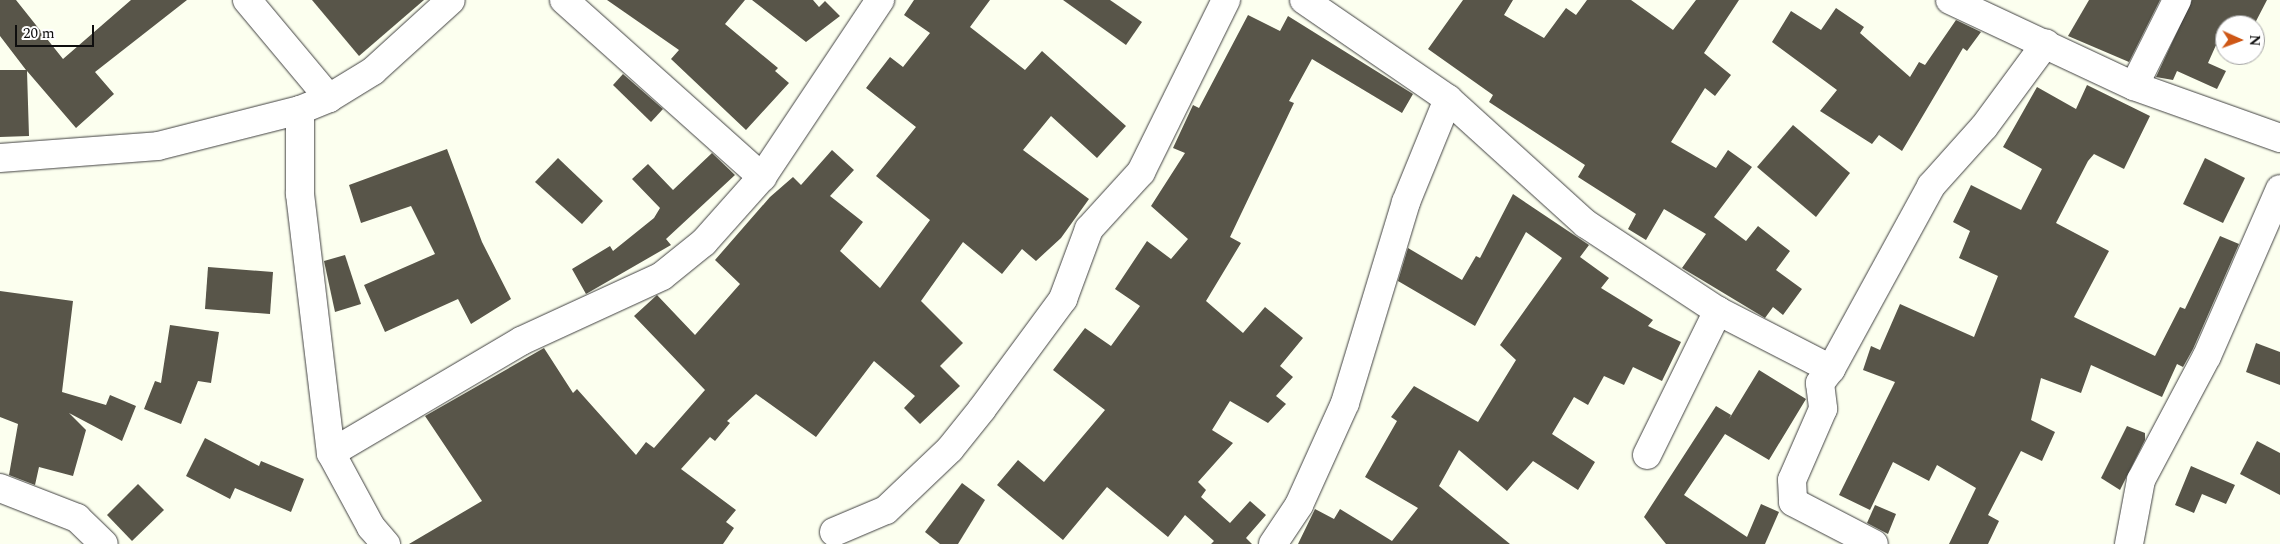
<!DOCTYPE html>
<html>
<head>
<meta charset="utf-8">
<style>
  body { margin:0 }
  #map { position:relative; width:2280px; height:544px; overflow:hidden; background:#fcffef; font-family:Spectral,serif }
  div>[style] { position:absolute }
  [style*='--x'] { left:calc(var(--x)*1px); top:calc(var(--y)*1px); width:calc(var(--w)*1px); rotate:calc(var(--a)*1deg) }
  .building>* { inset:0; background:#585549 }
  .roads { filter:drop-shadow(0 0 1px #414141) drop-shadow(0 0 1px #414141) }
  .minor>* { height:28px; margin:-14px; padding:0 14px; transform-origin:14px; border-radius:14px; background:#fff }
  span { translate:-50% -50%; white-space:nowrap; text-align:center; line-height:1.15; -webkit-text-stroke:5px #fff; paint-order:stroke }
  .north { position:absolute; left:2215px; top:15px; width:50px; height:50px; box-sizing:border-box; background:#fff; border:1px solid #9f9f9f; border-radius:50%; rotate:92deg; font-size:14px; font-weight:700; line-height:20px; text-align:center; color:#0e0e0e }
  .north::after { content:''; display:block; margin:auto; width:18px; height:22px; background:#ce5716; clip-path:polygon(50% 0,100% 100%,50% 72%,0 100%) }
  .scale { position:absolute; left:15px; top:25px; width:79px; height:22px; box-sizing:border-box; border:2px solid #0e0e0e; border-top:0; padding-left:6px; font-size:15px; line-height:18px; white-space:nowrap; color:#0e0e0e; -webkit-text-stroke:4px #fff; paint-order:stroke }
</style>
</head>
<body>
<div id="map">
  <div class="building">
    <i style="clip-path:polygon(0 0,16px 0,63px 59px,131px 0,187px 0,95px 72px,114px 94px,76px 128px,27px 71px,29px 136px,0 137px,0 70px,26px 70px,0 36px)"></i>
    <i style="clip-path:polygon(312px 0,424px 0,359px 56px)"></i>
    <i style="clip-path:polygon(607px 0,745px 0,725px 24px,778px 68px,775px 71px,789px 83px,746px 130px,671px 59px,679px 50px)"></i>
    <i style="clip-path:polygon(752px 0,813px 0,819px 7px,825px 1px,840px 16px,806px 42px)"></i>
    <i style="clip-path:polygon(914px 0,990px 0,970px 27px,1025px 70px,1042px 51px,1126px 126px,1097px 158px,1051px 116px,1023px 150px,1089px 199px,1061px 238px,1036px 261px,1022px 249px,1002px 274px,963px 242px,921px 301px,963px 343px,940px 366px,960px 386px,920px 424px,904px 408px,915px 396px,874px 361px,816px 437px,756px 394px,727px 421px,730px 423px,715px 441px,710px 437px,681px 469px,736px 510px,726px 522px,734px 528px,723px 544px,409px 544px,482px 501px,425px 416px,544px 348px,573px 393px,577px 389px,636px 455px,646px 442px,654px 448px,705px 390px,634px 316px,657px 295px,695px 335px,740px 284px,715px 260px,770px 197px,793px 177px,801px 185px,832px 150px,854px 170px,830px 196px,863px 222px,840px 251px,880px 288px,930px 220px,876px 176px,916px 127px,866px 88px,890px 57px,903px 67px,930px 33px,904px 15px)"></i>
    <i style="clip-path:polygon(1063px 0,1110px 0,1142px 22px,1126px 45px)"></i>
    <i style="clip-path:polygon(1463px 0,1513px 0,1504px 15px,1544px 38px,1566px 8px,1576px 15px,1587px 0,1631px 0,1673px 30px,1696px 0,1739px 0,1704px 53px,1731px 75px,1715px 96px,1705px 88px,1671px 142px,1716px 168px,1728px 150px,1752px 167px,1714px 217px,1746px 241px,1758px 226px,1790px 251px,1776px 270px,1802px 289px,1783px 315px,1773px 307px,1765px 318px,1682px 268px,1706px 234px,1664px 209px,1646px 240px,1628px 229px,1636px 214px,1578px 177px,1585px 165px,1489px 102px,1493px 95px,1428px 49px)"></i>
    <i style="clip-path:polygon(2089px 0,2160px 0,2129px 62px,2068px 36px)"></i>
    <i style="clip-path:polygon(2192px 0,2267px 0,2254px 25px,2225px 25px,2208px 63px,2226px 71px,2217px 89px,2177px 71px,2173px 80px,2156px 77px)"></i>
    <i style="clip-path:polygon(1836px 8px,1864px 27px,1860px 33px,1910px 77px,1919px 62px,1925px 65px,1956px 20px,1981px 32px,1967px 51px,1963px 48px,1902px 151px,1879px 135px,1872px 144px,1820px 111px,1837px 90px,1772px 42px,1791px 11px,1821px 30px)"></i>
    <i style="clip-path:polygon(1248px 15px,1280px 31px,1288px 16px,1413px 94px,1402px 113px,1312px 59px,1289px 101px,1294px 103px,1230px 237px,1241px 243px,1206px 301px,1243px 333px,1265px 307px,1303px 338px,1280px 366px,1293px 377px,1276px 396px,1286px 404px,1268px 423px,1230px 401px,1212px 430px,1233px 443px,1198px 482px,1206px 490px,1201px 497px,1230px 523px,1250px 501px,1266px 515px,1246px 538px,1252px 544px,1211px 544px,1214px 541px,1185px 515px,1168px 537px,1107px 487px,1063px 540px,997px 485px,1018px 460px,1044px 482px,1105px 410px,1053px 370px,1085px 328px,1111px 346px,1140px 306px,1115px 289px,1147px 241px,1171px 259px,1188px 239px,1151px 206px,1185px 153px,1173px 148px,1193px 105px,1199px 108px)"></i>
    <i style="clip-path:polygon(623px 74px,663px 109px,651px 122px,613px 85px)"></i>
    <i style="clip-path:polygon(2087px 85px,2150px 116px,2124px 169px,2094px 154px,2088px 161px,2056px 223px,2109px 251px,2074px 317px,2155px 356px,2180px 307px,2185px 309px,2220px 236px,2239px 244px,2193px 349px,2183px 367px,2177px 364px,2162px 397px,2091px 365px,2081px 393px,2041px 378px,2031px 420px,2055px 432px,2042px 461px,2021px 451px,1988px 515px,1999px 521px,1988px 544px,1949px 544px,1976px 488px,1937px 465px,1929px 481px,1893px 462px,1870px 510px,1839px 495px,1895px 382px,1863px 370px,1871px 346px,1880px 350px,1900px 304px,1974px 337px,1998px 276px,1959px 258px,1970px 231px,1953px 222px,1971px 185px,2021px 210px,2042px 169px,2003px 147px,2037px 87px,2076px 109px)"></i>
    <i style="clip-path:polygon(1793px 125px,1850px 173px,1816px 217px,1757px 167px)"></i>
    <i style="clip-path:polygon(447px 149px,482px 242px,511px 299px,471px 324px,458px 299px,385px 332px,364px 285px,435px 254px,411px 206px,361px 223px,349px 185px)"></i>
    <i style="clip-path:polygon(712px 153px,735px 175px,666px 239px,671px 245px,586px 294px,572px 269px,610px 246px,613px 251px,654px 218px,660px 208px,632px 179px,648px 164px,673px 190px)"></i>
    <i style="clip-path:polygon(558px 158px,603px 201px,582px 224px,535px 182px)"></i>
    <i style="clip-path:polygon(2205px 158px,2245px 178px,2223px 223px,2183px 204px)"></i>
    <i style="clip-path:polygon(1513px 194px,1589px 245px,1580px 257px,1609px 278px,1601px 288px,1653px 320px,1648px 326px,1681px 342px,1662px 381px,1633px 367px,1624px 385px,1604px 376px,1588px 405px,1574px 397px,1552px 434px,1595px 462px,1578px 490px,1533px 461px,1507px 491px,1459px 450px,1439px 486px,1510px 544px,1298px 544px,1315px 509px,1334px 519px,1340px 509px,1392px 541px,1418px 508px,1365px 477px,1397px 421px,1391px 417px,1414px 386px,1478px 422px,1516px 360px,1500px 345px,1562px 258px,1526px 232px,1475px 326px,1398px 281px,1408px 248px,1462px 280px,1476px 256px,1480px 258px)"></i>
    <i style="clip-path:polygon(345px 255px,361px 304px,335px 312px,324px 261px)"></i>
    <i style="clip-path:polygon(208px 267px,273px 272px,270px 314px,205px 309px)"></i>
    <i style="clip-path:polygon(0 291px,73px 301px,62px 392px,106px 405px,110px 395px,136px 406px,122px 441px,69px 413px,86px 430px,73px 476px,39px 467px,35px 485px,9px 475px,18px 424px,0 417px)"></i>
    <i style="clip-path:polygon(170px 325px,219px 332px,211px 383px,198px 381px,181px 424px,144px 409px,155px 381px,161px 383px)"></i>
    <i style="clip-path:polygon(2256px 343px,2280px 352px,2280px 385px,2246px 372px)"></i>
    <i style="clip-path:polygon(1759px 370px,1806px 399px,1769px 460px,1725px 434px,1684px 495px,1747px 537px,1761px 504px,1779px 512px,1765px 544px,1666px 544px,1644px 517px,1716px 406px,1731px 415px,1729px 419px)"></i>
    <i style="clip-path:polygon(2127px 426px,2145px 433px,2145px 440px,2120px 490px,2101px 478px)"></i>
    <i style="clip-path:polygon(205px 438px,259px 466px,261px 461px,304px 479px,291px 512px,235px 488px,230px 499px,186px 476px)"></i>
    <i style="clip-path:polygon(2257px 441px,2280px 453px,2280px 495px,2240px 474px)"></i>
    <i style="clip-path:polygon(2191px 466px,2235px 485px,2226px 504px,2202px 494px,2194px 513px,2175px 505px)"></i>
    <i style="clip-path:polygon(962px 483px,985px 500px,958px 544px,940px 544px,925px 532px)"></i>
    <i style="clip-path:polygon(138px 484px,164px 510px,132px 541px,107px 515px)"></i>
    <i style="clip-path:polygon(1875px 505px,1896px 514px,1888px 534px,1867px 523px)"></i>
  </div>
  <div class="roads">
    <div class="minor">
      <i style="--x:247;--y:0;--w:128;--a:50.1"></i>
      <i style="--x:564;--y:0;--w:266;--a:41.8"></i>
      <i style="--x:1304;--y:0;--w:175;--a:34.5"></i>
      <i style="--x:1448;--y:99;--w:186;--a:42.2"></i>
      <i style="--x:1586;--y:224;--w:158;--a:33.4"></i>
      <i style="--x:1718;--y:311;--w:127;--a:27.2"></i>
      <i style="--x:1831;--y:369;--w:18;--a:128"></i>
      <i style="--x:1820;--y:383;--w:26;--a:83"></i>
      <i style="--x:1823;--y:409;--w:77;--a:113.6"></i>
      <i style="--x:1792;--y:480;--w:22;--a:87"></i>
      <i style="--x:1793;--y:502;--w:91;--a:27.4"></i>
      <i style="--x:1950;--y:0;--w:203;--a:25.1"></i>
      <i style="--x:2134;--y:86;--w:155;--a:19.6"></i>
      <i style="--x:2134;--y:86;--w:96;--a:-63.4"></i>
      <i style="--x:300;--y:110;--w:84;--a:90"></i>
      <i style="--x:300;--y:194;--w:261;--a:83.2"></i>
      <i style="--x:331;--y:453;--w:84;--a:61.6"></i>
      <i style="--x:371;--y:527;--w:23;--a:49"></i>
      <i style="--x:0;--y:158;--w:158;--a:-4.3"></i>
      <i style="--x:158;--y:146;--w:146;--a:-14.2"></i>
      <i style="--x:300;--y:110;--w:31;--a:-22"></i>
      <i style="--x:329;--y:98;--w:52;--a:-31.5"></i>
      <i style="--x:373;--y:71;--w:105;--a:-42.3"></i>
      <i style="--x:1831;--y:369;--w:209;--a:-61.3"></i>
      <i style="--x:1931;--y:186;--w:79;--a:-48.1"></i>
      <i style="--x:1984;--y:127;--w:104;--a:-53.6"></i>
      <i style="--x:331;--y:453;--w:221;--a:-30.5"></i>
      <i style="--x:521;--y:341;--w:155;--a:-24.7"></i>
      <i style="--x:662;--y:276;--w:54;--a:-39"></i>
      <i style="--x:704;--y:242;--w:87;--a:-48.3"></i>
      <i style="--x:762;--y:177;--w:213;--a:-56.3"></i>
      <i style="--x:1647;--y:455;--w:161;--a:-63.8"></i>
      <i style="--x:0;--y:488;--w:83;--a:21.3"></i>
      <i style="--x:77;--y:518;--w:37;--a:44"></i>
      <i style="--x:834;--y:532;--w:56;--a:-22.9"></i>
      <i style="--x:886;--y:510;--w:88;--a:-43.6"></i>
      <i style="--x:950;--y:449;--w:51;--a:-51.3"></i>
      <i style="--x:982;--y:409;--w:137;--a:-53.6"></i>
      <i style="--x:1063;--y:299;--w:75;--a:-69.6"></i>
      <i style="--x:1089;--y:229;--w:77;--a:-47.6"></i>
      <i style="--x:1141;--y:172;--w:192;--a:-63.7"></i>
      <i style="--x:1273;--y:544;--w:47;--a:-56.3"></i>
      <i style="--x:1299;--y:505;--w:112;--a:-65.7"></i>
      <i style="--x:1345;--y:403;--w:210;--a:-73.1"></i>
      <i style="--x:1406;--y:202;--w:111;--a:-67.8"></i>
      <i style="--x:2129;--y:544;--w:65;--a:-79.4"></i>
      <i style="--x:2141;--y:480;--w:140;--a:-62"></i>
      <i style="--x:2207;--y:356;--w:182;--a:-66.4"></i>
    </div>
  </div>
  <div class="north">N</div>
  <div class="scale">20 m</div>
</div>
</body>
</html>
